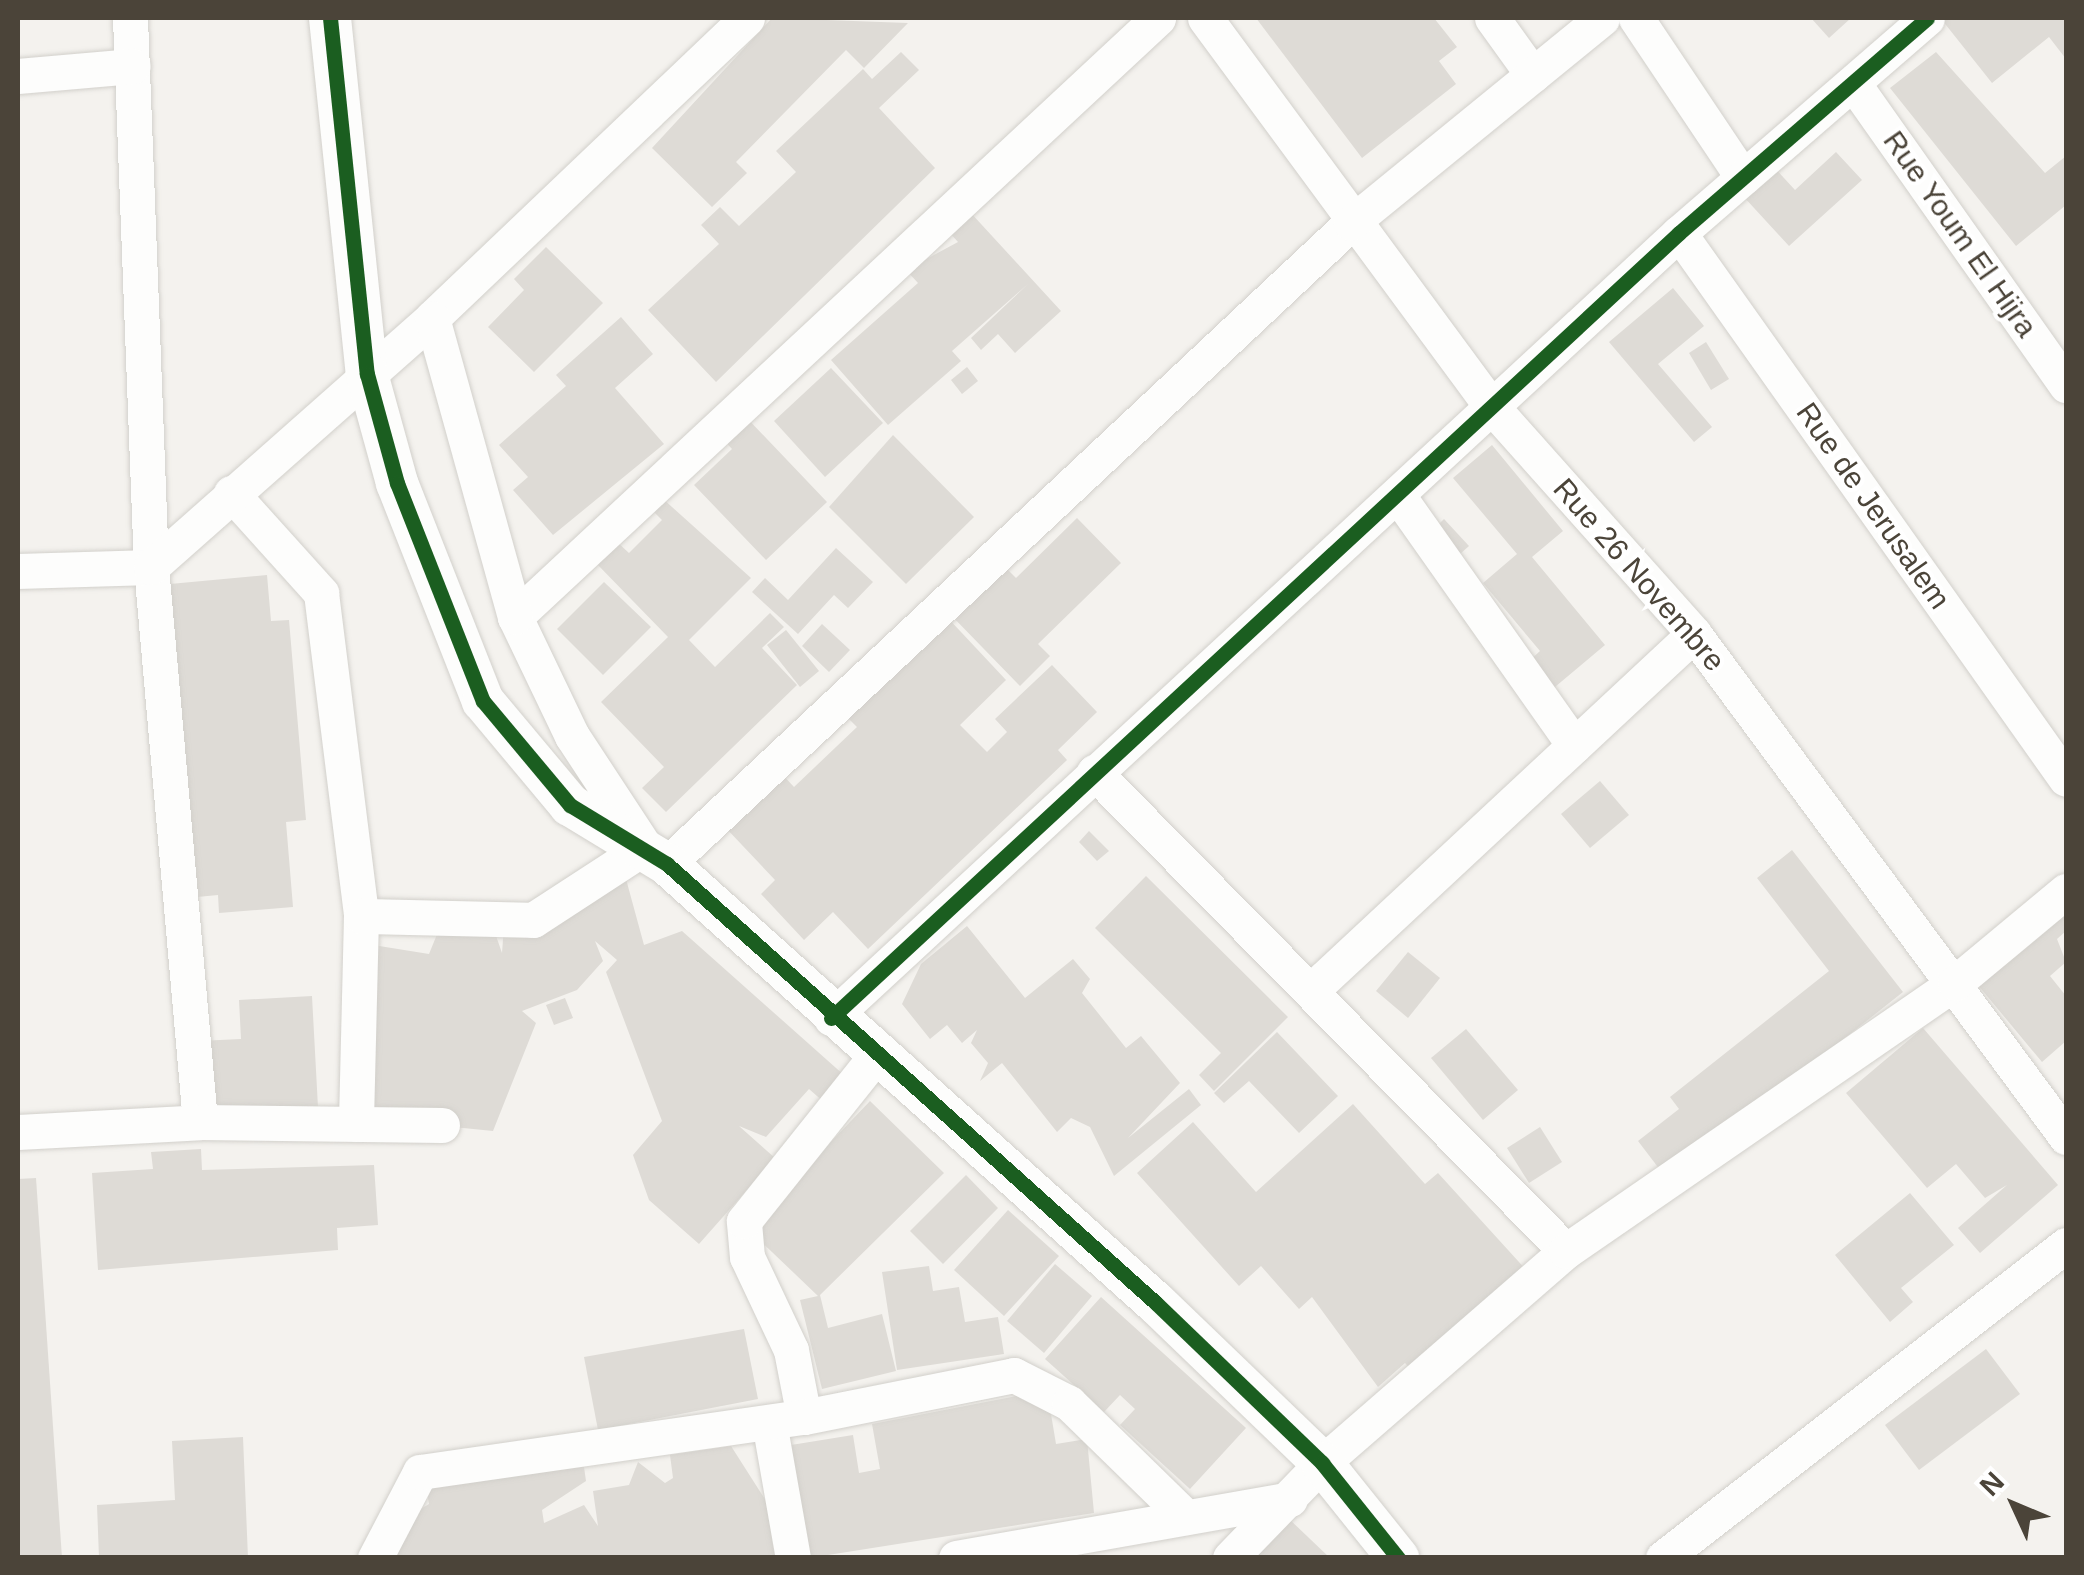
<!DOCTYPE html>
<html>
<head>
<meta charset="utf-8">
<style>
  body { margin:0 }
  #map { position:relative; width:2084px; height:1575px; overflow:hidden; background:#f4f2ee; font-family:Arial,sans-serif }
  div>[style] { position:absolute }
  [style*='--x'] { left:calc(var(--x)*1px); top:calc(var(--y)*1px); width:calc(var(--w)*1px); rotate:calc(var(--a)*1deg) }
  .building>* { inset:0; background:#dedbd6 }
  .roads { filter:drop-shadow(0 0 2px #d2d0cb) drop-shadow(0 0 2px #d2d0cb) }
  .minor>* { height:35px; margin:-17.5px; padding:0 17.5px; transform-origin:17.5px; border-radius:17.5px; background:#fdfdfc }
  .tertiary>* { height:42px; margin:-21px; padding:0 21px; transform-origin:21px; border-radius:21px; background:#fdfdfc }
  .cycleway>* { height:15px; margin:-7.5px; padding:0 7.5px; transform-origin:7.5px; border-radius:7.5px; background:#1b5e20 }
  span { translate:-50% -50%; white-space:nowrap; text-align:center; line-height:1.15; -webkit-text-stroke:8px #fff; paint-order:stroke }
  .street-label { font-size:30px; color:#4b4439 }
  .frame { position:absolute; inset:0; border:20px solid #4b4439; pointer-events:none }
  .north { position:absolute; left:1964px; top:1455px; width:100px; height:100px; -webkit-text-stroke:8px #fff; paint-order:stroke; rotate:314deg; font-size:28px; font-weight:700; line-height:40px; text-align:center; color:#4b4439 }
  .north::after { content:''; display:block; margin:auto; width:35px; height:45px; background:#4b4439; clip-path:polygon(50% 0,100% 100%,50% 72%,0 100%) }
</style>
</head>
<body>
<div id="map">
  <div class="building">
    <i style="clip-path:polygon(772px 18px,908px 23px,864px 68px,846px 50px,736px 162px,747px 173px,712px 207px,652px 148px)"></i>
    <i style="clip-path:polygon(1256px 18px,1434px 18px,1457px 47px,1439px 61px,1456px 84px,1362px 158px)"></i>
    <i style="clip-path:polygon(1811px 18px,1851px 18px,1829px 38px)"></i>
    <i style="clip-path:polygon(2066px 18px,2066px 59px,2049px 37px,1992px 83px,1942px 20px)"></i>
    <i style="clip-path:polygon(901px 52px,919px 70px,879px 108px,935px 168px,716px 382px,648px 310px,719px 244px,701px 225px,720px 207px,739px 226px,796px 172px,776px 151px,863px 69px,872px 79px)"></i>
    <i style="clip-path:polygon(1936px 52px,2045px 173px,2066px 156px,2066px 205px,2016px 246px,1890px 88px)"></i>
    <i style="clip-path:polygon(1836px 152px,1862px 180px,1789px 246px,1743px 196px,1774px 167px,1795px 190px)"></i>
    <i style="clip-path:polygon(970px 212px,1061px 311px,1015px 353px,998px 334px,981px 350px,971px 338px,1028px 284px,952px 351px,961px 361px,888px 425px,831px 360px,918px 283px,906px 270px,958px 242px,949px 232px)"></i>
    <i style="clip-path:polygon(546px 247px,603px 303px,534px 372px,488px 327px,524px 290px,514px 279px)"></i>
    <i style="clip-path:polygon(1673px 288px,1704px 326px,1658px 364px,1712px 427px,1694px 442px,1609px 342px)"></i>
    <i style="clip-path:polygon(621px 317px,653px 354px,615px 388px,664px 444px,553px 535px,513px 490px,528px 477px,499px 445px,566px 386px,556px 375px)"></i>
    <i style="clip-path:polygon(1706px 342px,1729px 379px,1711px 390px,1689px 353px)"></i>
    <i style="clip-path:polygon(967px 367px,978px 381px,962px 394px,951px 380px)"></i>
    <i style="clip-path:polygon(831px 368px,883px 423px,825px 477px,774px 421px)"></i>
    <i style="clip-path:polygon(745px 416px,827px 502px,766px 560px,694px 485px,732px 449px,722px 438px)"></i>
    <i style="clip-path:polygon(893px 435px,974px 517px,906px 584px,829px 507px)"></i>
    <i style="clip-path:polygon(1492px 445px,1563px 531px,1532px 557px,1605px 645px,1549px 692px,1526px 664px,1540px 651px,1483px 583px,1517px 554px,1453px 478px)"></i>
    <i style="clip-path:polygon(662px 498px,751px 578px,689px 640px,715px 667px,770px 613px,784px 627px,762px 648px,797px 685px,666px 812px,642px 788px,664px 767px,601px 702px,668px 637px,595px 562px,616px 541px,629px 553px,662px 520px,651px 509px)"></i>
    <i style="clip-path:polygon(1077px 518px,1121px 563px,1038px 644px,1050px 656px,1020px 686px,948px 612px,1000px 562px,1016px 578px)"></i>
    <i style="clip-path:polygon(1444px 519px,1469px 546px,1451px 562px,1427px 536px)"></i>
    <i style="clip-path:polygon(836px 548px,873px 582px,848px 608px,834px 595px,798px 634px,752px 592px,765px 578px,788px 600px)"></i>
    <i style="clip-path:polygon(267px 575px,271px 621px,289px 620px,306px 820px,286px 822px,293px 907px,219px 913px,218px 895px,197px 897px,170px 584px)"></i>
    <i style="clip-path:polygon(604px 582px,651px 627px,603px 675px,557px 629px)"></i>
    <i style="clip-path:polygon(946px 616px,1006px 680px,960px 725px,987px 752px,1007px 732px,995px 719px,1052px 665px,1097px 712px,1058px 750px,1067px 760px,868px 949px,833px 912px,804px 940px,761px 894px,775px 880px,724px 826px,780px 772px,794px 787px,857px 727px,844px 714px)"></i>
    <i style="clip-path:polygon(822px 624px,850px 650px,829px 672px,802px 646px)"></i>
    <i style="clip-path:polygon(786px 630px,819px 671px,800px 687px,767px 645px)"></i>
    <i style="clip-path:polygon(1600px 781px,1629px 815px,1590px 848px,1561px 814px)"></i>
    <i style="clip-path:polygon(1089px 831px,1109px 851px,1097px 861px,1079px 842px)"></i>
    <i style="clip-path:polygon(1792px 850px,1903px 992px,1667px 1179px,1638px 1141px,1679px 1109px,1670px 1097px,1829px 971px,1757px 878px)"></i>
    <i style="clip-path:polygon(1146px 876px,1288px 1017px,1214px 1091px,1199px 1075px,1221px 1053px,1095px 928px)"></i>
    <i style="clip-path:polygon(626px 879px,644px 945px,682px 931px,863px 1092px,841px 1117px,809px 1089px,766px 1137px,739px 1126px,775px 1158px,699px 1244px,649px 1200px,633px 1155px,662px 1121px,606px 972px,617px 960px,595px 941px,603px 961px,577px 990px,522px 1011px,536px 1023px,493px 1131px,364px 1118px,373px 945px,429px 954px,440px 927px,494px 930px,502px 953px,504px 926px)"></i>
    <i style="clip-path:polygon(2066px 904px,2066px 931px,2057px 939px,2066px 962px,2050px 976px,2066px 996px,2066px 1041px,2042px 1062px,1967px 972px)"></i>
    <i style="clip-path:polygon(967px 926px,1025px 998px,1073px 959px,1090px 979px,1082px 993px,1126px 1048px,1141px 1036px,1180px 1083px,1128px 1138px,1189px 1089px,1201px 1105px,1114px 1176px,1090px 1127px,1071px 1118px,1057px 1132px,1002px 1063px,980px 1081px,988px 1063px,971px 1043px,977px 1030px,962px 1043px,947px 1025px,930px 1039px,902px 1004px,921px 964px)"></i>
    <i style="clip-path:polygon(1408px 952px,1440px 978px,1408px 1018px,1376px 991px)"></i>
    <i style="clip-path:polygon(312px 996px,319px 1126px,203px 1133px,199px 1041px,241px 1039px,239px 1000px)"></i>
    <i style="clip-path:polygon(565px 998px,573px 1018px,554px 1025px,546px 1005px)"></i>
    <i style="clip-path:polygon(1923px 1028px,2058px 1185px,1980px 1253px,1958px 1228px,2007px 1185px,1985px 1198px,1956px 1164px,1927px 1188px,1846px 1093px)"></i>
    <i style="clip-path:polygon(1466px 1029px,1518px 1090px,1483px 1120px,1431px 1058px)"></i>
    <i style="clip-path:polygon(1277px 1032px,1338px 1096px,1299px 1133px,1249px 1081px,1224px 1103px,1214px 1093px)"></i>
    <i style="clip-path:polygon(870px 1101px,944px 1173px,820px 1295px,828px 1328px,882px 1314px,896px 1371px,822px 1389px,800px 1300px,818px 1296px,748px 1229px)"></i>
    <i style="clip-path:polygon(1353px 1104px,1425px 1184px,1438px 1173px,1528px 1272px,1424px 1383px,1405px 1363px,1378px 1387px,1312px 1297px,1299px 1309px,1261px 1266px,1239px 1286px,1137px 1173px,1193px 1122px,1256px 1192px)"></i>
    <i style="clip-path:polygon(1540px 1127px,1562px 1162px,1529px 1183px,1507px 1148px)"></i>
    <i style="clip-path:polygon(201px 1149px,202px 1170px,374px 1165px,378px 1225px,337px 1228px,338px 1250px,98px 1270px,92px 1173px,153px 1169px,151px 1152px)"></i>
    <i style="clip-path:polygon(966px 1175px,998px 1208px,943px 1264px,910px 1231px)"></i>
    <i style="clip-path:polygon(36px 1178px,62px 1558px,18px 1558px,18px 1179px)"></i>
    <i style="clip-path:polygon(1910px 1193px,1954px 1245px,1901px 1288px,1913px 1302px,1890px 1322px,1835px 1255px)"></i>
    <i style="clip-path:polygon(1008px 1210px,1059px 1256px,1004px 1316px,954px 1270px)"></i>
    <i style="clip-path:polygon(1055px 1264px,1092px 1296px,1044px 1353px,1007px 1321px)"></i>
    <i style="clip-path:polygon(929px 1266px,933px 1291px,959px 1287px,965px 1322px,998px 1317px,1004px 1354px,897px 1370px,882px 1272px)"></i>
    <i style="clip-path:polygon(1101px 1297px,1246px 1428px,1190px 1489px,1120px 1425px,1135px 1409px,1120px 1395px,1104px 1412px,1045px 1359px)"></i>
    <i style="clip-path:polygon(744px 1329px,758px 1399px,598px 1430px,584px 1357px)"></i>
    <i style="clip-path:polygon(1986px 1349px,2020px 1394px,1919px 1470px,1885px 1425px)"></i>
    <i style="clip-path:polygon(1047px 1390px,1056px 1444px,1087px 1439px,1094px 1513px,809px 1558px,791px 1445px,853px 1435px,859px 1473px,880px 1469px,872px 1424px)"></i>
    <i style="clip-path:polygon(243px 1437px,248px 1558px,99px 1558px,97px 1505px,175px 1500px,172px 1441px)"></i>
    <i style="clip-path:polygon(731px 1446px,766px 1501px,775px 1558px,394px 1558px,409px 1516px,429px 1504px,425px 1481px,572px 1462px,584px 1467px,586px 1481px,542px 1510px,544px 1523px,584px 1505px,598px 1526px,593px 1491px,629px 1485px,638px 1462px,665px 1483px,673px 1478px,670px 1455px)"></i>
    <i style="clip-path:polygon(1287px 1517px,1330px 1558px,1248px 1558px)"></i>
  </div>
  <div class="roads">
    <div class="minor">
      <i style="--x:130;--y:18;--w:549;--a:87.81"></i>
      <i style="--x:151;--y:567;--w:557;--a:84.95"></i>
      <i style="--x:1205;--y:18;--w:483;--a:53.6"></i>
      <i style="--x:1492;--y:407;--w:304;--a:48.3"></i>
      <i style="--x:1694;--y:634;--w:626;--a:53.51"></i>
      <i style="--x:1492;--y:18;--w:70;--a:54.3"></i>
      <i style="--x:1636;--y:18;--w:192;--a:56.2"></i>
      <i style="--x:18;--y:76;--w:115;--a:-5"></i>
      <i style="--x:1853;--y:83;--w:370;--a:54.8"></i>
      <i style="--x:1679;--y:233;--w:669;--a:54.67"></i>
      <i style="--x:231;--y:493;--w:135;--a:48"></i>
      <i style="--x:321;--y:593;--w:325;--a:82.9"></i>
      <i style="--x:361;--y:916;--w:208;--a:91.4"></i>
      <i style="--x:1399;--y:497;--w:304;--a:54.8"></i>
      <i style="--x:18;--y:571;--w:133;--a:-1.7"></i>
      <i style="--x:151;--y:567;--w:375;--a:-41.5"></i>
      <i style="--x:432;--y:318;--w:435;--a:-43.6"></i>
      <i style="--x:515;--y:617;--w:879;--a:-42.97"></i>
      <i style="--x:1094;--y:772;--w:672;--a:45.42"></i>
      <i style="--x:667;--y:864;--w:937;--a:-43.14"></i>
      <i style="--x:1351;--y:223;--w:324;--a:-39.2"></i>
      <i style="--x:361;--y:916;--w:172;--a:1.3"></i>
      <i style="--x:533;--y:920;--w:134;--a:-33.1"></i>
      <i style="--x:645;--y:847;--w:133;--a:-123.3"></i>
      <i style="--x:572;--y:736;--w:132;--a:-115.6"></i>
      <i style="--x:515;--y:617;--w:310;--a:-105.5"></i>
      <i style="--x:1315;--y:987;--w:518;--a:-42.97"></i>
      <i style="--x:831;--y:1018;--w:1156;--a:-42.79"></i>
      <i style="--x:1679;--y:233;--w:328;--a:-40.9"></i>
      <i style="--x:18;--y:1132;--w:182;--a:-3.1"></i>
      <i style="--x:200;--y:1122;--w:242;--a:0.7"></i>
      <i style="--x:804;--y:1417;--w:68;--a:-101"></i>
      <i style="--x:791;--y:1350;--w:103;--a:-115.3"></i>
      <i style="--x:747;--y:1257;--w:36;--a:-95"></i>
      <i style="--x:744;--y:1221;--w:210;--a:-51.4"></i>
      <i style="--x:769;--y:1422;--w:138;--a:80"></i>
      <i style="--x:375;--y:1558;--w:97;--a:-62.4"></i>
      <i style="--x:420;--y:1472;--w:388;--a:-8.2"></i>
      <i style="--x:804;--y:1417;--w:214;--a:-11.3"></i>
      <i style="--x:1014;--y:1375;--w:62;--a:27"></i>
      <i style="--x:1069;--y:1403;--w:163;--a:44.3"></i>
      <i style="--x:956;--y:1558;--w:339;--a:-10"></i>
      <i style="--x:1230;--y:1558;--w:132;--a:-45.9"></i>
      <i style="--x:1322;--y:1463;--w:323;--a:-41"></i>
      <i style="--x:1566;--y:1251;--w:472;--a:-34.6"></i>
      <i style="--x:1955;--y:983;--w:144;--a:-39.7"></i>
      <i style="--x:1663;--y:1558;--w:510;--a:-37.84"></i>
    </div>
    <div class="tertiary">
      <i style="--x:330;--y:18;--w:358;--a:84.1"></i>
      <i style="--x:367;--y:374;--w:113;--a:74.6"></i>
      <i style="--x:397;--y:483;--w:234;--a:68.5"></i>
      <i style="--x:483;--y:701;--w:136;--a:50.1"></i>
      <i style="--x:570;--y:805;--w:114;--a:31.3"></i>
      <i style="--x:667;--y:864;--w:657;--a:41.92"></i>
      <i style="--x:1156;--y:1303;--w:231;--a:43.9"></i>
      <i style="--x:1322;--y:1463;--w:122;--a:51.3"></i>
    </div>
  </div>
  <div class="cycleway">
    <i style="--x:330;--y:18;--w:358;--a:84.1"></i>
    <i style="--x:367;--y:374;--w:113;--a:74.6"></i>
    <i style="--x:397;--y:483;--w:234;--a:68.5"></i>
    <i style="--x:483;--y:701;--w:136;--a:50.1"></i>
    <i style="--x:570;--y:805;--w:114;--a:31.3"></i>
    <i style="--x:667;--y:864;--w:657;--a:41.92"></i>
    <i style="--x:1156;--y:1303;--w:231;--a:43.9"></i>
    <i style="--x:1322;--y:1463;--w:122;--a:51.3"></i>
    <i style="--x:831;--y:1018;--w:1156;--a:-42.79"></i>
    <i style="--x:1679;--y:233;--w:328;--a:-40.9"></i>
  </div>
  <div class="street-label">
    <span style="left:1960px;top:234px;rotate:55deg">Rue Youm El Hijra</span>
    <span style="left:1873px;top:506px;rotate:55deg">Rue de Jerusalem</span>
    <span style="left:1639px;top:575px;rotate:49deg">Rue 26 Novembre</span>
  </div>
  <div class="frame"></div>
  <div class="north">N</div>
</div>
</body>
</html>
